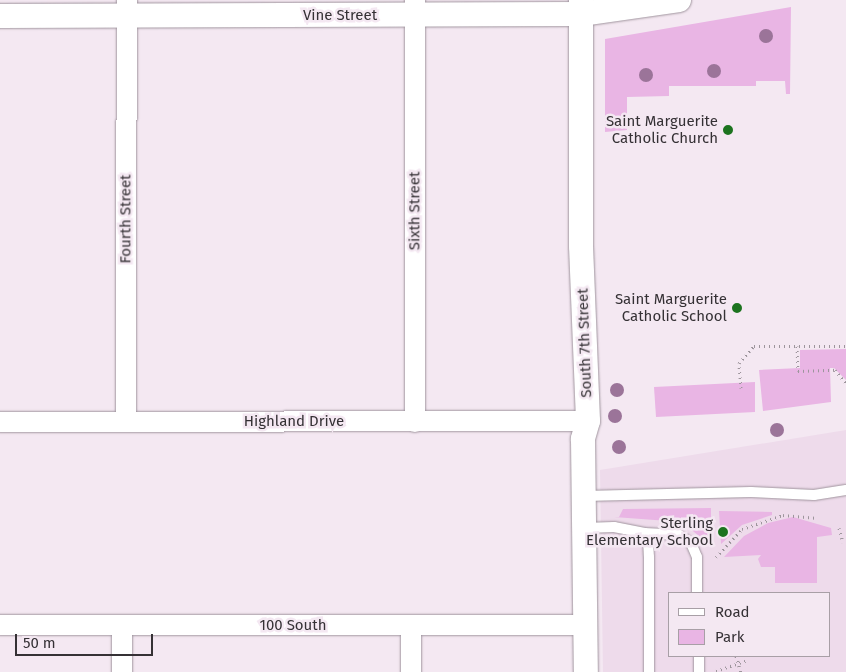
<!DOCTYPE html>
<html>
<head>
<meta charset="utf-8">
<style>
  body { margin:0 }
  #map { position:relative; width:846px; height:672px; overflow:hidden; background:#f4e8f2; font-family:"Fira Sans",sans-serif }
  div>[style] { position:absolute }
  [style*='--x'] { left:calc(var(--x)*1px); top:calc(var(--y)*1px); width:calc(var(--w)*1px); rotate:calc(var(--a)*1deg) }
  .built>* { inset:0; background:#eedbeb }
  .green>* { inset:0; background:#e9b5e4 }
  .path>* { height:3px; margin-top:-1.5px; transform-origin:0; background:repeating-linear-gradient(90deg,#9d959c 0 1px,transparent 0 5px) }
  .roads { filter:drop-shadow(0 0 1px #a0959e) drop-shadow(0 0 1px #a0959e) }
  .service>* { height:10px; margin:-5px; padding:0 5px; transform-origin:5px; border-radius:5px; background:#fff }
  .minor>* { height:20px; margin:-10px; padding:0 10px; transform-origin:10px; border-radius:10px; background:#fff }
  .tertiary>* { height:24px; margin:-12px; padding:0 12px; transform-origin:12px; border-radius:12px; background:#fff }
  .trees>* { width:14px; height:14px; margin:-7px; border-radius:50%; background:#9b7499 }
  .dots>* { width:14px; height:14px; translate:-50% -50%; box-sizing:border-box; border:2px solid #f4e8f2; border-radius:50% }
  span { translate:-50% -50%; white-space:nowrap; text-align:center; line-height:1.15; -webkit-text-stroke:5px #f4e8f2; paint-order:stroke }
  .street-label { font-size:15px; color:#353135 }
  .poi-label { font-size:15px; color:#353135 }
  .right { translate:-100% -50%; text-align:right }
  .legend { position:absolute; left:668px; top:592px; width:162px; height:65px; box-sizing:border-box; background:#f4e8f2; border:1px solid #a89fa6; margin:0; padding:6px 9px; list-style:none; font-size:15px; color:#353135 }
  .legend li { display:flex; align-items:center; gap:10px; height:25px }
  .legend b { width:25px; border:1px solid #a89fa6 }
  .scale { position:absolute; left:15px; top:634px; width:138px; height:22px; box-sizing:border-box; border:2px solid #353135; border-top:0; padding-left:6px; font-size:15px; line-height:18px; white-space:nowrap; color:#353135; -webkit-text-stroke:4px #f4e8f2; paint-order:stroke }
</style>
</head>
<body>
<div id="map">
  <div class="built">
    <i style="clip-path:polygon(evenodd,846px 430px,846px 672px,603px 672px,600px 470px,846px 430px,670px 593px,830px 593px,830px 656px,670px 656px,670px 593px)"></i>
  </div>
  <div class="green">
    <i style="clip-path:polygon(791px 7px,790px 94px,786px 94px,785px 81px,756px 81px,756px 86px,669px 86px,669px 96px,627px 97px,627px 130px,605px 132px,605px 39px)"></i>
    <i style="clip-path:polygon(846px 349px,846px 380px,834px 368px,830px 368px,831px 402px,763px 411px,759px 370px,800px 368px,800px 350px)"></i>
    <i style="clip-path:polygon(755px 382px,755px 412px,656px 417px,654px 387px)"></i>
    <i style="clip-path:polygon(711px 508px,711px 546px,682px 522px,614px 517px,619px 517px,623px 509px)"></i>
    <i style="clip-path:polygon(719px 511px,772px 512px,772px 515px,742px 525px,721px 544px)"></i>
    <i style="clip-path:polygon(793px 517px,831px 528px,832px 535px,817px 537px,817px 583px,775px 583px,775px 567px,761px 567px,758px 559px,761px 555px,724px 557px,744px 536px,768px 523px)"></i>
  </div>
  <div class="path">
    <i style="--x:797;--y:346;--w:25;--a:88"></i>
    <i style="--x:798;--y:371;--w:37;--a:-2"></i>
    <i style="--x:835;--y:370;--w:17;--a:50"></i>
    <i style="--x:741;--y:388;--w:25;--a:-95"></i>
    <i style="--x:739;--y:363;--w:23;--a:-49"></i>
    <i style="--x:754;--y:346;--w:92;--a:0"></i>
    <i style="--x:839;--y:528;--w:15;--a:74"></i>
    <i style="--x:716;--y:557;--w:38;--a:-47"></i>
    <i style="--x:742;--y:529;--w:43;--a:-18.9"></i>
    <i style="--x:783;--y:515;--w:35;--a:5"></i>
    <i style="--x:736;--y:656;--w:17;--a:73"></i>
    <i style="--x:716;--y:671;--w:34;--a:-19"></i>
  </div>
  <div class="roads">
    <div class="service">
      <i style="--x:584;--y:496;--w:167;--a:-1.4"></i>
      <i style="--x:751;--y:492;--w:63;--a:2.7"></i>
      <i style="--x:814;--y:495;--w:32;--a:-9"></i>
      <i style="--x:584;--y:528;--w:30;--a:-2"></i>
      <i style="--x:614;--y:527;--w:31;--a:11"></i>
      <i style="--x:644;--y:533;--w:35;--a:3"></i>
      <i style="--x:679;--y:535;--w:14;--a:34"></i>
      <i style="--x:691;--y:543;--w:15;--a:67"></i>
      <i style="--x:697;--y:557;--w:36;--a:90"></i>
      <i style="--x:644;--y:533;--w:7;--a:56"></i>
      <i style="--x:648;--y:539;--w:18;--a:87"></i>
      <i style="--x:649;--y:557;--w:115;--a:90"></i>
      <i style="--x:699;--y:656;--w:16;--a:90"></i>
    </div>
    <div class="minor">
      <i style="--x:415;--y:0;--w:422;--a:90"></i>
      <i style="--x:0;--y:422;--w:588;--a:-0.1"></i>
      <i style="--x:126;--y:422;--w:422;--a:-89.9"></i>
      <i style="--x:0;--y:625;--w:585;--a:0"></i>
      <i style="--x:122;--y:625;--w:47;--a:90"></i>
      <i style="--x:411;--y:626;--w:46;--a:90"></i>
    </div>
    <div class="tertiary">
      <i style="--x:581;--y:0;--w:246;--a:90"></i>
      <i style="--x:581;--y:246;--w:175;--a:87.7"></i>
      <i style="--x:588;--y:421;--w:19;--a:106"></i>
      <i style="--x:583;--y:439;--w:233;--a:89.3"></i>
      <i style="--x:0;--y:16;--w:581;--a:-0.2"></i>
      <i style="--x:581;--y:14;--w:99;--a:-8.1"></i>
    </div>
  </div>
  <div class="trees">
    <i style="left:766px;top:36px"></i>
    <i style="left:714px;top:71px"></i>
    <i style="left:646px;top:75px"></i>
    <i style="left:617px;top:390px"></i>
    <i style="left:615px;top:416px"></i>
    <i style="left:777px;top:430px"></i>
    <i style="left:619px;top:447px"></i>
  </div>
  <div class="dots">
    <i style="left:728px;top:130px;background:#1c731f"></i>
    <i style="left:737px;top:308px;background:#1c731f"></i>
    <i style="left:723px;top:532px;background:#1c731f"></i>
  </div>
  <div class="street-label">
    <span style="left:340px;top:16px">Vine Street</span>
    <span style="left:415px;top:211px;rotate:-90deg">Sixth Street</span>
    <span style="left:126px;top:219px;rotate:-90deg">Fourth Street</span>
    <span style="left:585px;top:343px;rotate:-92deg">South 7th Street</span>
    <span style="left:294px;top:422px">Highland Drive</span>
    <span style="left:293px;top:626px">100 South</span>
  </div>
  <div class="poi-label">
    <span class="right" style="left:718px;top:130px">Saint Marguerite<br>Catholic Church</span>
    <span class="right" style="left:727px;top:308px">Saint Marguerite<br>Catholic School</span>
    <span class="right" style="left:713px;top:532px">Sterling<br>Elementary School</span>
  </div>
  <ul class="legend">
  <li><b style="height:6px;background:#fff"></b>Road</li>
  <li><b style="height:14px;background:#e9b5e4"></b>Park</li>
  </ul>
  <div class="scale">50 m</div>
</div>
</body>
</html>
